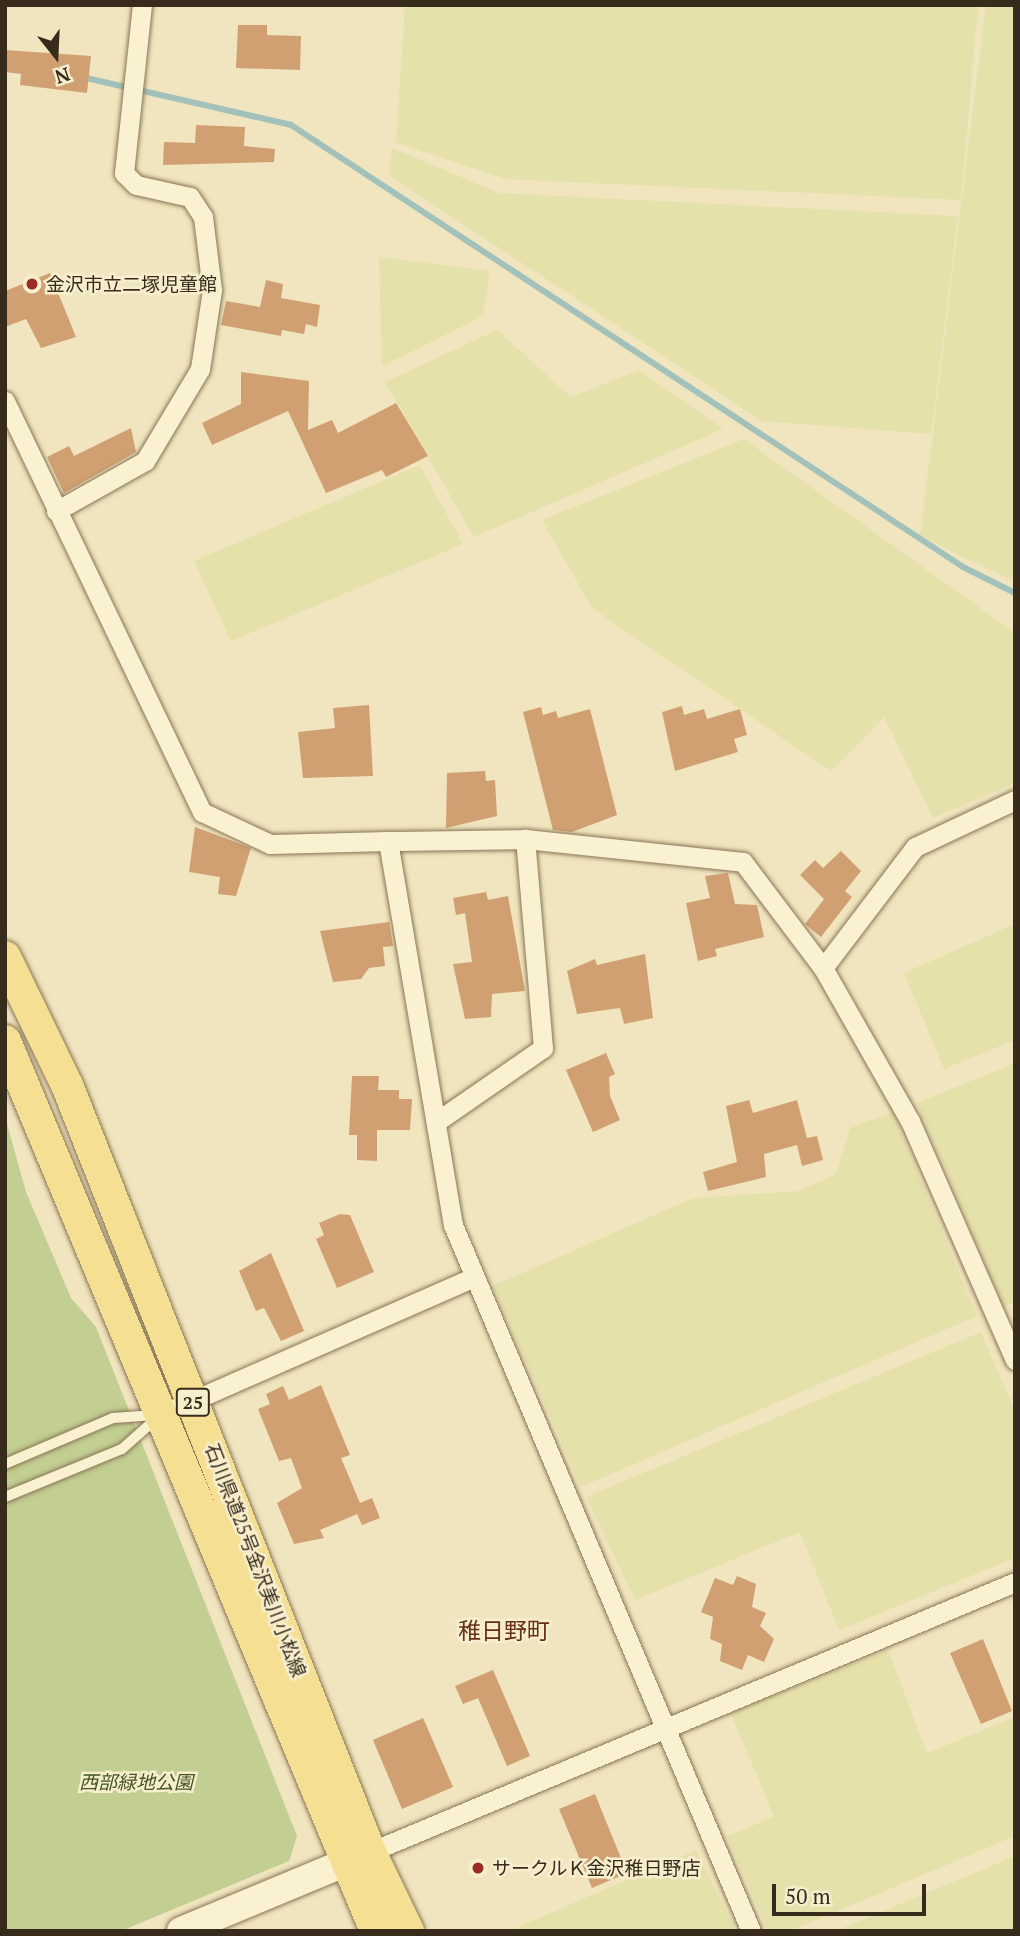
<!DOCTYPE html>
<html>
<head>
<meta charset="utf-8">
<style>
  body { margin:0 }
  #map { position:relative; width:1020px; height:1936px; overflow:hidden; background:#f0e5be; font-family:"PT Serif","Noto Sans JP",serif }
  div>[style] { position:absolute }
  [style*='--x'] { left:calc(var(--x)*1px); top:calc(var(--y)*1px); width:calc(var(--w)*1px); rotate:calc(var(--a)*1deg) }
  .farmland>* { inset:0; background:#e5e1ab }
  .green>* { inset:0; background:#c2ce92 }
  .stream>* { height:6px; margin:-3px; padding:0 3px; transform-origin:3px; border-radius:3px; background:#a2c1ba }
  .building>* { inset:0; background:#d0a072 }
  .roads { filter:drop-shadow(0 0 2px #897556) drop-shadow(0 0 2px #897556) }
  .service>* { height:10px; margin:-5px; padding:0 5px; transform-origin:5px; border-radius:5px; background:#faf1d1 }
  .minor>* { height:19px; margin:-9.5px; padding:0 9.5px; transform-origin:9.5px; border-radius:9.5px; background:#faf1d1 }
  .secondary>* { height:28px; margin:-14px; padding:0 14px; transform-origin:14px; border-radius:14px; background:#faf1d1 }
  .primary>* { height:32px; margin:-16px; padding:0 16px; transform-origin:16px; border-radius:16px; background:#f5df93 }
  .dots>* { width:19px; height:19px; translate:-50% -50%; box-sizing:border-box; border:4px solid #f7eece; border-radius:50% }
  span { translate:-50% -50%; white-space:nowrap; text-align:center; line-height:1.15; -webkit-text-stroke:5px #f7eece; paint-order:stroke }
  .shield-label span { padding:2px 5px; background:#f7eece; border:2px solid; border-radius:5px; -webkit-text-stroke-width:0 }
  .shield-label { font-size:18px; color:#372b1b; font-weight:700 }
  .poi-label { font-size:19px; color:#372b1b }
  .left { translate:0 -50%; text-align:left }
  .street-label { font-size:19px; color:#372b1b }
  .park-label { font-size:19px; color:#435521; font-style:italic }
  .quarter-label { font-size:23px; color:#662f19 }
  .frame { position:absolute; inset:0; border:7px solid #372b1b; pointer-events:none }
  .north { position:absolute; left:21px; top:21px; width:70px; height:70px; -webkit-text-stroke:5px #f7eece; paint-order:stroke; rotate:162deg; font-size:19px; font-weight:700; line-height:28px; text-align:center; color:#372b1b }
  .north::after { content:''; display:block; margin:auto; width:24px; height:32px; background:#372b1b; clip-path:polygon(50% 0,100% 100%,50% 72%,0 100%) }
  .scale { position:absolute; left:772px; top:1884px; width:154px; height:32px; box-sizing:border-box; border:4px solid #372b1b; border-top:0; padding-left:9px; font-size:21px; line-height:24px; white-space:nowrap; color:#372b1b; -webkit-text-stroke:5px #f7eece; paint-order:stroke }
</style>
</head>
<body>
<div id="map">
  <div class="farmland">
    <i style="clip-path:polygon(405px 5px,978px 5px,961px 200px,505px 179px,396px 142px)"></i>
    <i style="clip-path:polygon(986px 5px,1015px 5px,1015px 582px,920px 536px)"></i>
    <i style="clip-path:polygon(392px 148px,499px 193px,958px 216px,931px 434px,761px 421px,389px 175px)"></i>
    <i style="clip-path:polygon(379px 257px,490px 271px,483px 316px,382px 366px)"></i>
    <i style="clip-path:polygon(497px 330px,571px 397px,639px 370px,723px 429px,474px 537px,385px 382px)"></i>
    <i style="clip-path:polygon(744px 439px,1015px 633px,1015px 783px,933px 818px,884px 717px,831px 771px,592px 608px,542px 520px)"></i>
    <i style="clip-path:polygon(420px 465px,463px 544px,231px 641px,194px 561px)"></i>
    <i style="clip-path:polygon(1015px 924px,1015px 1040px,944px 1069px,904px 973px)"></i>
    <i style="clip-path:polygon(1015px 1063px,1015px 1302px,1004px 1307px,917px 1103px)"></i>
    <i style="clip-path:polygon(893px 1112px,977px 1316px,581px 1487px,493px 1286px,693px 1198px,799px 1191px,836px 1174px,850px 1128px)"></i>
    <i style="clip-path:polygon(981px 1332px,1015px 1411px,1015px 1558px,839px 1630px,800px 1532px,635px 1600px,586px 1497px)"></i>
    <i style="clip-path:polygon(888px 1650px,927px 1753px,1015px 1717px,1015px 1836px,790px 1931px,768px 1931px,727px 1836px,774px 1817px,731px 1713px)"></i>
    <i style="clip-path:polygon(696px 1850px,736px 1931px,509px 1931px)"></i>
    <i style="clip-path:polygon(1015px 1856px,1015px 1931px,836px 1931px)"></i>
  </div>
  <div class="green">
    <i style="clip-path:polygon(5px 1117px,26px 1192px,71px 1298px,96px 1327px,297px 1836px,289px 1861px,121px 1931px,5px 1931px)"></i>
  </div>
  <div class="stream">
    <i style="--x:82;--y:77;--w:214;--a:12.9"></i>
    <i style="--x:291;--y:125;--w:804;--a:33.33"></i>
    <i style="--x:963;--y:567;--w:58;--a:26.6"></i>
  </div>
  <div class="building">
    <i style="clip-path:polygon(238px 25px,267px 25px,267px 35px,301px 36px,300px 70px,236px 68px)"></i>
    <i style="clip-path:polygon(5px 50px,91px 56px,87px 93px,20px 85px,21px 74px,5px 72px)"></i>
    <i style="clip-path:polygon(196px 125px,245px 127px,244px 146px,275px 149px,274px 162px,163px 165px,164px 142px,195px 143px)"></i>
    <i style="clip-path:polygon(50px 273px,76px 337px,41px 348px,26px 319px,5px 327px,5px 291px)"></i>
    <i style="clip-path:polygon(266px 280px,283px 284px,281px 298px,320px 305px,317px 327px,306px 324px,304px 334px,282px 330px,281px 336px,221px 325px,226px 301px,260px 307px)"></i>
    <i style="clip-path:polygon(241px 372px,309px 381px,308px 430px,332px 420px,338px 433px,396px 403px,428px 456px,386px 477px,382px 470px,326px 493px,288px 411px,212px 445px,202px 423px,241px 404px)"></i>
    <i style="clip-path:polygon(131px 428px,136px 452px,64px 493px,47px 457px,69px 446px,74px 456px)"></i>
    <i style="clip-path:polygon(369px 705px,373px 776px,303px 778px,298px 732px,335px 728px,333px 708px)"></i>
    <i style="clip-path:polygon(682px 706px,684px 715px,704px 709px,707px 719px,740px 709px,747px 735px,734px 739px,738px 752px,675px 771px,662px 712px)"></i>
    <i style="clip-path:polygon(541px 707px,543px 715px,556px 711px,558px 718px,590px 709px,617px 815px,572px 832px,553px 830px,523px 712px)"></i>
    <i style="clip-path:polygon(485px 771px,486px 781px,495px 780px,497px 816px,446px 828px,447px 773px)"></i>
    <i style="clip-path:polygon(195px 827px,251px 848px,236px 896px,218px 894px,220px 877px,189px 872px)"></i>
    <i style="clip-path:polygon(841px 851px,861px 871px,845px 891px,852px 897px,821px 937px,805px 924px,824px 899px,800px 875px,815px 860px,823px 868px)"></i>
    <i style="clip-path:polygon(728px 873px,735px 904px,757px 905px,764px 937px,715px 949px,717px 956px,698px 961px,686px 903px,710px 898px,705px 876px)"></i>
    <i style="clip-path:polygon(486px 892px,488px 900px,508px 896px,525px 991px,492px 994px,491px 1017px,465px 1019px,453px 964px,472px 962px,465px 913px,456px 915px,453px 898px)"></i>
    <i style="clip-path:polygon(389px 922px,393px 946px,383px 947px,385px 966px,369px 968px,361px 979px,333px 982px,320px 931px)"></i>
    <i style="clip-path:polygon(645px 954px,653px 1018px,624px 1024px,620px 1008px,577px 1014px,567px 971px,595px 959px,597px 965px)"></i>
    <i style="clip-path:polygon(606px 1053px,615px 1074px,609px 1077px,610px 1096px,620px 1120px,593px 1132px,566px 1070px)"></i>
    <i style="clip-path:polygon(352px 1076px,379px 1076px,378px 1090px,399px 1090px,399px 1099px,412px 1099px,410px 1130px,377px 1130px,377px 1161px,357px 1160px,357px 1135px,349px 1135px)"></i>
    <i style="clip-path:polygon(749px 1100px,753px 1113px,797px 1100px,807px 1138px,817px 1136px,823px 1160px,802px 1166px,797px 1145px,764px 1154px,766px 1177px,708px 1191px,703px 1172px,737px 1162px,726px 1106px)"></i>
    <i style="clip-path:polygon(340px 1214px,350px 1215px,374px 1272px,337px 1288px,316px 1239px,324px 1235px,319px 1223px)"></i>
    <i style="clip-path:polygon(271px 1253px,304px 1331px,281px 1341px,264px 1308px,256px 1311px,239px 1271px)"></i>
    <i style="clip-path:polygon(321px 1385px,350px 1455px,341px 1458px,360px 1503px,372px 1498px,380px 1518px,362px 1525px,357px 1514px,320px 1530px,324px 1538px,294px 1544px,277px 1503px,302px 1488px,291px 1458px,279px 1461px,258px 1409px,270px 1404px,266px 1394px,283px 1386px,289px 1400px)"></i>
    <i style="clip-path:polygon(737px 1576px,756px 1584px,752px 1607px,766px 1613px,760px 1626px,774px 1639px,764px 1662px,748px 1655px,742px 1670px,720px 1661px,722px 1644px,710px 1639px,713px 1617px,701px 1612px,715px 1578px,733px 1585px)"></i>
    <i style="clip-path:polygon(983px 1639px,1012px 1711px,981px 1724px,950px 1653px)"></i>
    <i style="clip-path:polygon(493px 1670px,530px 1756px,507px 1766px,478px 1698px,463px 1704px,455px 1686px)"></i>
    <i style="clip-path:polygon(423px 1718px,453px 1787px,402px 1809px,373px 1740px)"></i>
    <i style="clip-path:polygon(595px 1794px,627px 1873px,592px 1888px,559px 1809px)"></i>
  </div>
  <div class="roads">
    <div class="service">
      <i style="--x:5;--y:1464;--w:117;--a:-23.1"></i>
      <i style="--x:113;--y:1418;--w:43;--a:-4"></i>
      <i style="--x:5;--y:1497;--w:126;--a:-22.3"></i>
      <i style="--x:122;--y:1449;--w:47;--a:-41.5"></i>
    </div>
    <div class="minor">
      <i style="--x:5;--y:401;--w:456;--a:64.4"></i>
      <i style="--x:202;--y:812;--w:75;--a:25.2"></i>
      <i style="--x:270;--y:844;--w:118;--a:-1.5"></i>
      <i style="--x:388;--y:841;--w:389;--a:80.4"></i>
      <i style="--x:453;--y:1225;--w:766;--a:67.12"></i>
      <i style="--x:56;--y:511;--w:102;--a:-29.3"></i>
      <i style="--x:145;--y:461;--w:107;--a:-59.1"></i>
      <i style="--x:200;--y:369;--w:80;--a:-81.4"></i>
      <i style="--x:212;--y:290;--w:74;--a:-97"></i>
      <i style="--x:203;--y:217;--w:24;--a:-123"></i>
      <i style="--x:190;--y:197;--w:55;--a:-167.5"></i>
      <i style="--x:136;--y:185;--w:17;--a:-135"></i>
      <i style="--x:124;--y:173;--w:169;--a:-83.9"></i>
      <i style="--x:1015;--y:800;--w:110;--a:154.8"></i>
      <i style="--x:915;--y:847;--w:152;--a:127.2"></i>
      <i style="--x:823;--y:968;--w:176;--a:60.4"></i>
      <i style="--x:910;--y:1121;--w:261;--a:66.3"></i>
      <i style="--x:388;--y:841;--w:137;--a:-0.8"></i>
      <i style="--x:436;--y:1122;--w:130;--a:-34.7"></i>
      <i style="--x:543;--y:1048;--w:210;--a:-94.9"></i>
      <i style="--x:525;--y:839;--w:219;--a:6"></i>
      <i style="--x:743;--y:862;--w:133;--a:53"></i>
      <i style="--x:160;--y:1415;--w:343;--a:-23.7"></i>
      <i style="--x:370;--y:1852;--w:699;--a:-22.71"></i>
    </div>
    <div class="secondary">
      <i style="--x:181;--y:1931;--w:203;--a:-22.6"></i>
    </div>
    <div class="primary">
      <i style="--x:5;--y:957;--w:142;--a:64.2"></i>
      <i style="--x:67;--y:1085;--w:825;--a:68.44"></i>
      <i style="--x:370;--y:1852;--w:88;--a:64.3"></i>
      <i style="--x:5;--y:1041;--w:964;--a:67.37"></i>
    </div>
  </div>
  <div class="dots">
    <i style="left:32px;top:284px;background:#9a2c23"></i>
    <i style="left:478px;top:1868px;background:#9a2c23"></i>
  </div>
  <div class="shield-label">
    <span style="left:193px;top:1402px">25</span>
  </div>
  <div class="poi-label">
    <span class="left" style="left:46px;top:284px">金沢市立二塚児童館</span>
    <span class="left" style="left:492px;top:1868px">サークルＫ金沢稚日野店</span>
  </div>
  <div class="street-label">
    <span style="left:256px;top:1560px;rotate:69deg">石川県道25号金沢美川小松線</span>
  </div>
  <div class="park-label">
    <span style="left:136px;top:1782px">西部緑地公園</span>
  </div>
  <div class="quarter-label">
    <span style="left:504px;top:1631px">稚日野町</span>
  </div>
  <div class="frame"></div>
  <div class="north">N</div>
  <div class="scale">50 m</div>
</div>
</body>
</html>
